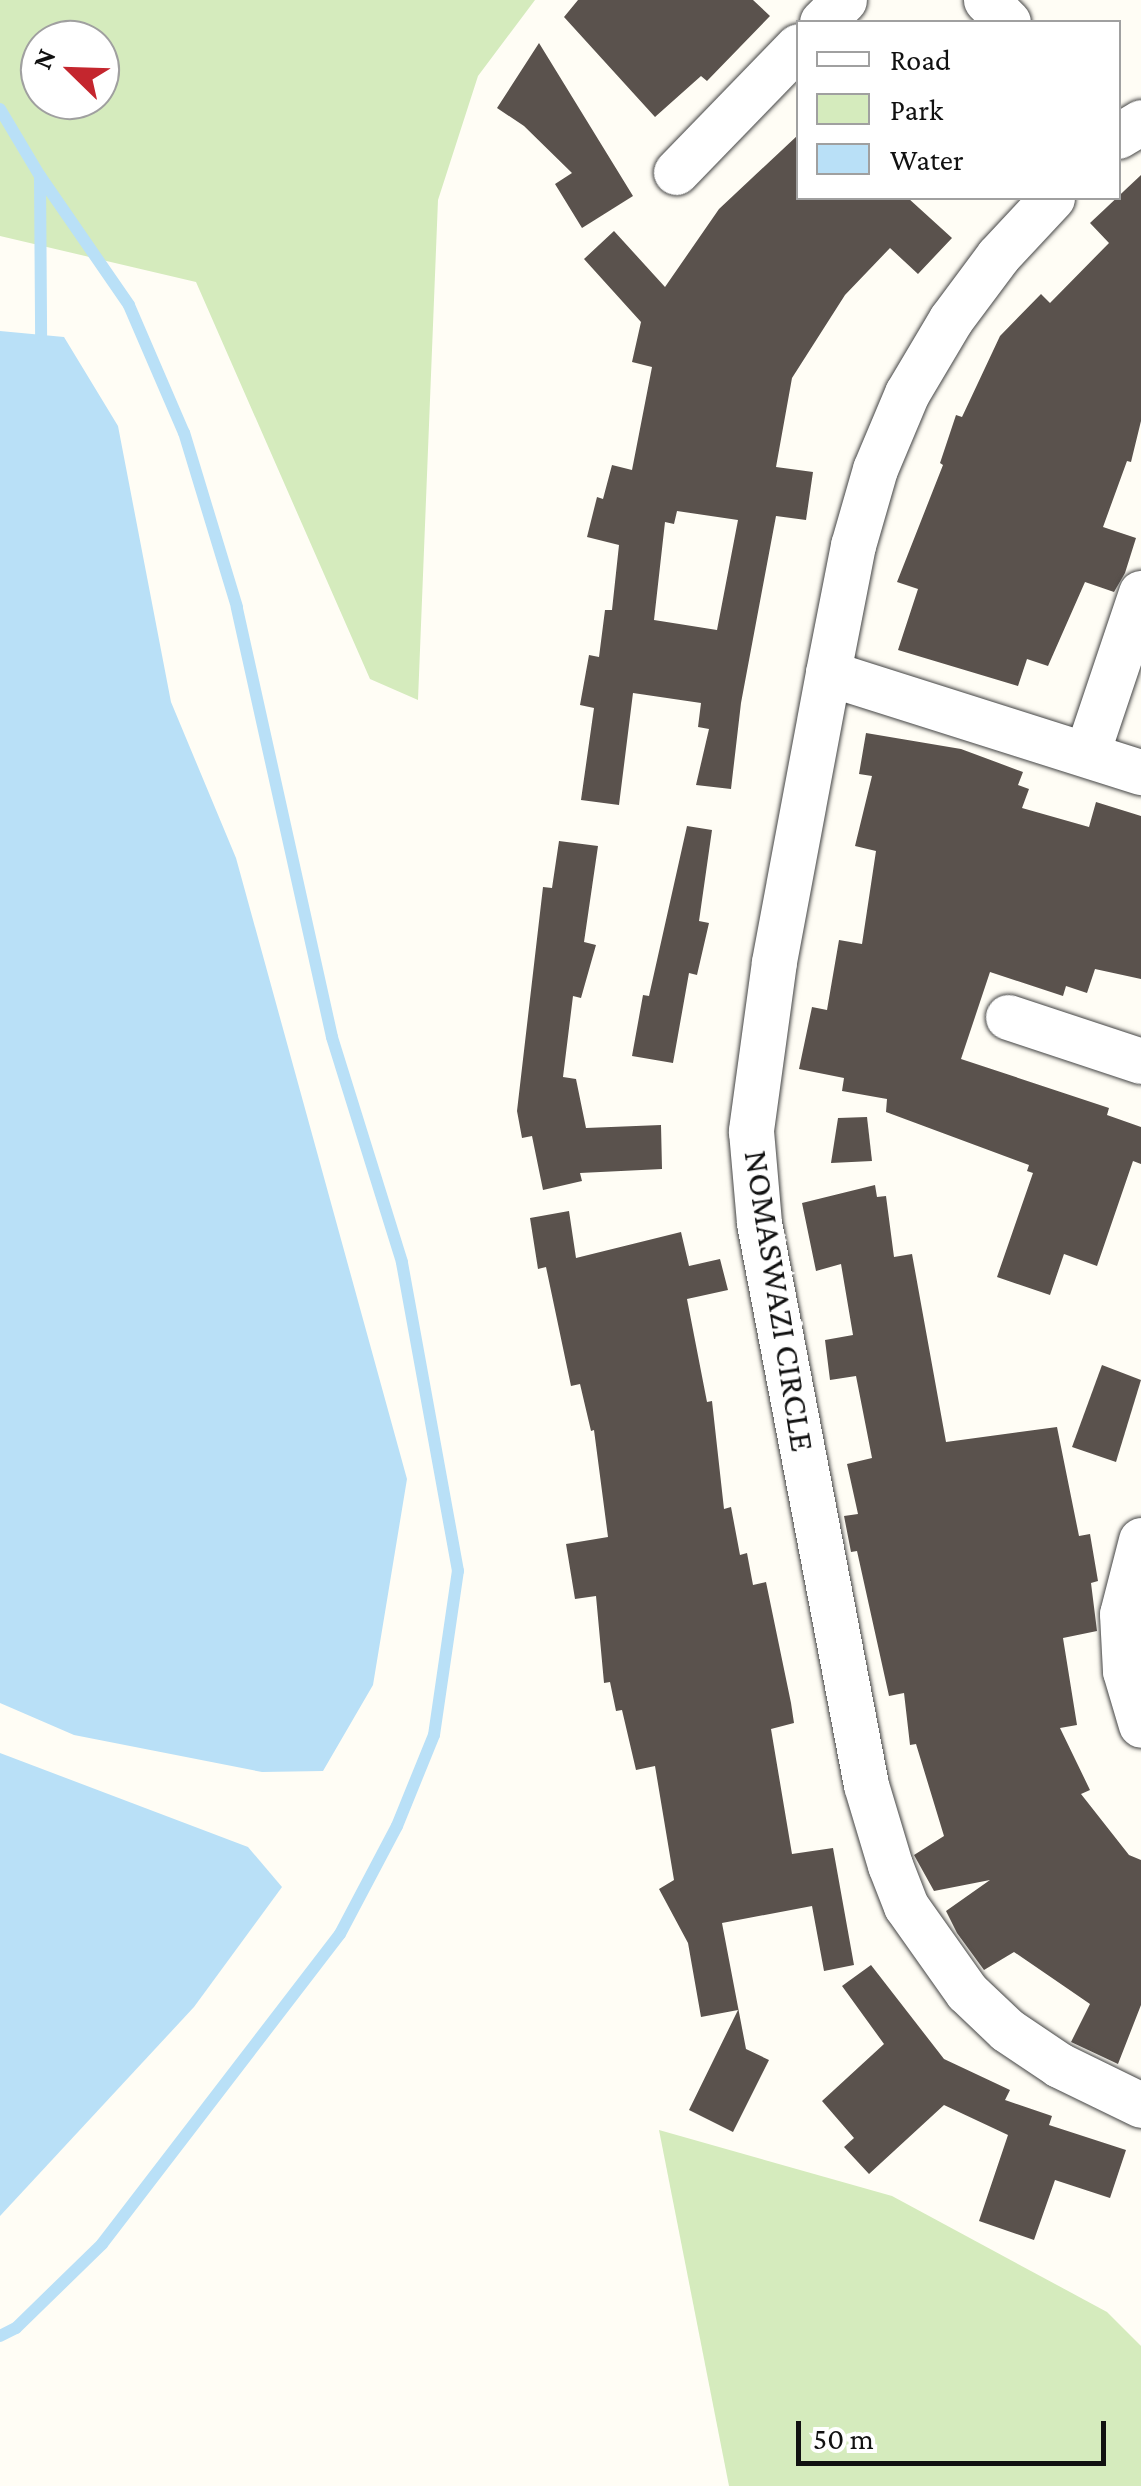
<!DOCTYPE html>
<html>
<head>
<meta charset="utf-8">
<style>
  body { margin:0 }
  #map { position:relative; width:1141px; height:2486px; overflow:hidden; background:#fffdf5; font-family:"Crimson Pro",serif }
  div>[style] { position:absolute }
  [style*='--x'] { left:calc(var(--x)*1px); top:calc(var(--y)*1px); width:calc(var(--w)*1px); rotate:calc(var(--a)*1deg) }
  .green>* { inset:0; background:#d5ebbd }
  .water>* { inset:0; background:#b9e0f7 }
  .stream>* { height:12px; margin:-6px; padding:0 6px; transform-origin:6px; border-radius:6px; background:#b9e0f7 }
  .building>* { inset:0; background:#5a524d }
  .roads { filter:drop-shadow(0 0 2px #444) drop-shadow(0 0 2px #444) }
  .minor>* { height:45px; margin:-22.5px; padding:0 22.5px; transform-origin:22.5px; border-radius:22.5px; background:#fff }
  span { translate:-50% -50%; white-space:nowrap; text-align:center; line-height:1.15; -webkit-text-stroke:10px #fff; paint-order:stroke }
  .street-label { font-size:35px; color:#111 }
  .legend { position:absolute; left:796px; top:20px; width:325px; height:180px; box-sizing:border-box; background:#fff; border:2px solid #a0a0a0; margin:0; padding:12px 18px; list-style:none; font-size:30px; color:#111 }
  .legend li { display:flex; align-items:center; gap:20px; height:50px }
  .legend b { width:50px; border:2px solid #a0a0a0 }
  .north { position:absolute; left:20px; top:20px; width:100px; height:100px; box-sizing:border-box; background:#fff; border:2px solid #a0a0a0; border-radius:50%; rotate:293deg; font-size:28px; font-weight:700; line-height:40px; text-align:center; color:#111 }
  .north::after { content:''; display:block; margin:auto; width:35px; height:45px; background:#c4262e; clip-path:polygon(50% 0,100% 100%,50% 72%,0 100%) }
  .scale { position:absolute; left:796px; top:2421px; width:310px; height:45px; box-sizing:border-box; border:5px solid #111; border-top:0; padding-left:12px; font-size:30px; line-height:35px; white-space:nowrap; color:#111; -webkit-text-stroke:8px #fff; paint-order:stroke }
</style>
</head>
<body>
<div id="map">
  <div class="green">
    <i style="clip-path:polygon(evenodd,0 0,535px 0,478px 76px,438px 200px,418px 700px,370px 679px,196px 282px,0 236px,0 0,40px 40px,100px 40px,100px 100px,40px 100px,40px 40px)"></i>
    <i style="clip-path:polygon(659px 2130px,892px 2196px,1107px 2312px,1141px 2346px,1141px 2486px,729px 2486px)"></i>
  </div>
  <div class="water">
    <i style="clip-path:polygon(0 331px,64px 337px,118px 426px,171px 702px,236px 858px,407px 1479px,373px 1685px,323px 1771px,262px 1772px,74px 1735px,0 1703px)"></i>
    <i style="clip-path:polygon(0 1753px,248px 1847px,282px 1887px,194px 2007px,0 2216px)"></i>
  </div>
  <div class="stream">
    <i style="--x:0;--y:109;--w:78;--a:59.2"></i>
    <i style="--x:40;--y:176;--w:159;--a:89.6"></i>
    <i style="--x:0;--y:2336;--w:18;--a:-27"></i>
    <i style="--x:16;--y:2328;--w:120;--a:-44.3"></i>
    <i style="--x:102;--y:2244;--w:391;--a:-52.5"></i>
    <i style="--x:340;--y:1934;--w:122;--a:-62.2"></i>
    <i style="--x:397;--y:1826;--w:98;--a:-67.9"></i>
    <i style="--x:434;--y:1735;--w:166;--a:-81.7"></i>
    <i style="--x:458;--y:1571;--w:314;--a:-100.3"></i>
    <i style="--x:402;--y:1262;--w:236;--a:-107.3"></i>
    <i style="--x:332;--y:1037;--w:440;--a:-102.5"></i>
    <i style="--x:237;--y:607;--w:182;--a:-106.9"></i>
    <i style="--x:184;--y:433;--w:139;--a:-113.3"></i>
    <i style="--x:129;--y:305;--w:157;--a:-124.6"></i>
  </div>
  <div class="building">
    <i style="clip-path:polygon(578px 0,753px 0,770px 16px,707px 81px,701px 76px,655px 117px,564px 17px)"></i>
    <i style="clip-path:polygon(539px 43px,633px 196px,582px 228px,555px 184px,572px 173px,524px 126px,497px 108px)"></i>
    <i style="clip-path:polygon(evenodd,798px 135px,798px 198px,908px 198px,952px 238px,918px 274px,890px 248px,845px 295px,792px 378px,776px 467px,813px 472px,806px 520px,776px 516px,741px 703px,731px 789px,696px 785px,709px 729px,698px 727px,701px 703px,633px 693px,619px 805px,581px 800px,594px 708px,580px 705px,589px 655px,599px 657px,605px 610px,612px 610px,619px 545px,587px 537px,597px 497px,603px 499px,612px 465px,632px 470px,652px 367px,632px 362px,641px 322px,584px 259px,614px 231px,665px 287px,719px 209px,798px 135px,677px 511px,738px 520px,717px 630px,654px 620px,665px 522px,674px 524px,677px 511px)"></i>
    <i style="clip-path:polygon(1141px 175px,1141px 421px,1131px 462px,1127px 461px,1103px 527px,1136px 538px,1125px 573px,1114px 592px,1085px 582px,1048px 666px,1027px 659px,1018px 686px,898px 650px,918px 589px,897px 582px,943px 465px,940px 463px,956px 415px,962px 417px,1000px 336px,1041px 294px,1050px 303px,1109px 243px,1090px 223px)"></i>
    <i style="clip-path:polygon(866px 733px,961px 749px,1023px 772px,1018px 785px,1029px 789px,1022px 808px,1089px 827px,1096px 802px,1141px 816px,1141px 979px,1095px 969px,1087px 993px,1066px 986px,1063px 996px,990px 972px,961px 1059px,1109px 1108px,1107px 1115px,1141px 1127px,1141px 1164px,1133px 1161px,1097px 1266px,1064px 1254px,1050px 1295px,997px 1277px,1033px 1173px,1027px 1171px,1029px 1165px,886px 1112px,887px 1099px,842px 1091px,844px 1078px,799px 1069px,812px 1007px,827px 1010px,839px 940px,862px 944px,876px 851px,855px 846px,872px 776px,859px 774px)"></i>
    <i style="clip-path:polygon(687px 826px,712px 830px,699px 921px,709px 923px,697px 975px,689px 973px,673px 1063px,632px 1056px,643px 995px,649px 996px)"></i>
    <i style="clip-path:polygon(559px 841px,598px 846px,584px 942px,596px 945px,581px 998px,573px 996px,563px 1077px,576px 1079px,586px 1128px,661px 1125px,662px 1169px,580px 1173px,582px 1181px,543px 1190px,532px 1136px,522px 1138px,517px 1111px,543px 887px,552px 888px)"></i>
    <i style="clip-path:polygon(867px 1117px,872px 1161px,831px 1163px,838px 1118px)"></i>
    <i style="clip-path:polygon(875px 1185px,877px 1197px,886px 1196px,894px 1257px,912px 1254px,946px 1442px,1057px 1427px,1079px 1536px,1090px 1534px,1098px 1581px,1091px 1583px,1097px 1631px,1063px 1638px,1077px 1725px,1060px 1728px,1090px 1790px,1081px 1794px,1129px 1855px,1141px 1860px,1141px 2005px,1118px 2064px,1071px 2042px,1090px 2004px,1014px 1952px,984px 1970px,957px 1933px,946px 1911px,990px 1880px,934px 1891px,914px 1855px,944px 1836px,916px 1744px,910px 1745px,904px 1693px,889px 1696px,857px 1551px,851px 1552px,844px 1516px,858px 1514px,847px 1464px,872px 1458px,856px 1376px,830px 1380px,825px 1340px,853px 1335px,841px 1264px,816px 1271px,802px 1203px)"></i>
    <i style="clip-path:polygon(569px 1211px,576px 1258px,681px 1232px,689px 1266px,720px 1259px,728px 1290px,687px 1299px,707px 1402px,712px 1401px,724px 1509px,731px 1507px,740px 1555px,747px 1553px,753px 1585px,766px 1582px,791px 1703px,794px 1723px,771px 1729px,792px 1854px,833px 1848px,854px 1965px,824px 1971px,812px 1906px,722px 1923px,746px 2049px,769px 2060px,733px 2132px,689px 2110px,738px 2010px,701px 2017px,688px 1943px,659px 1889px,674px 1880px,655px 1766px,636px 1770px,622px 1710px,616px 1711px,610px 1682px,604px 1683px,596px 1596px,575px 1599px,566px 1544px,608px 1537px,594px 1430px,591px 1431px,580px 1384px,571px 1386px,546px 1267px,538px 1269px,530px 1218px)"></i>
    <i style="clip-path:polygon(1102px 1365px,1141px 1380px,1116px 1462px,1072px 1447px)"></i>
    <i style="clip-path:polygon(871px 1965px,944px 2059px,1010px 2090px,1005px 2100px,1052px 2116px,1049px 2125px,1126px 2150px,1110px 2198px,1055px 2180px,1034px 2240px,979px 2221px,1008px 2135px,944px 2105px,869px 2174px,844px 2147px,854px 2138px,822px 2101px,884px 2044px,842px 1986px)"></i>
  </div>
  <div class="roads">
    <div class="minor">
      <i style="--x:986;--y:0;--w:31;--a:45"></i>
      <i style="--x:822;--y:22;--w:31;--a:-45"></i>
      <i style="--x:1118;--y:136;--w:27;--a:-31"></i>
      <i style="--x:676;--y:172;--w:175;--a:-45.9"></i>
      <i style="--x:1052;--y:198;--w:79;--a:133"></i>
      <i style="--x:998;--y:256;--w:79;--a:126.7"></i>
      <i style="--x:951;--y:319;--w:86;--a:120.7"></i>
      <i style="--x:907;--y:393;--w:82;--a:112.8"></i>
      <i style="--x:875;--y:469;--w:79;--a:106.1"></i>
      <i style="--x:853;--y:545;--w:130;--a:101.1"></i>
      <i style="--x:828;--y:673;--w:294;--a:100.6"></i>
      <i style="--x:774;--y:962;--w:171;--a:97.8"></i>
      <i style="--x:751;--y:1131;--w:92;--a:85"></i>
      <i style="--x:759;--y:1223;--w:572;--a:79.22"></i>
      <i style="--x:866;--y:1785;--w:84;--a:73.3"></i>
      <i style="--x:890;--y:1865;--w:44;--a:68.7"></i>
      <i style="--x:906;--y:1906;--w:105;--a:54.7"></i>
      <i style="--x:967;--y:1992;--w:55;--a:43.5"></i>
      <i style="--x:1007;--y:2030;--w:63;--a:33.9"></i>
      <i style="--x:1059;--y:2065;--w:91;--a:26"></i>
      <i style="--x:828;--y:673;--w:328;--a:17.6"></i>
      <i style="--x:1087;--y:753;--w:169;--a:-71.4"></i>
      <i style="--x:1008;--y:1017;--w:140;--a:18.3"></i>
      <i style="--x:1141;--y:1540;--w:76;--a:104.4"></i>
      <i style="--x:1122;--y:1614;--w:57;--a:87"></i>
      <i style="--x:1125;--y:1671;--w:56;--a:73.5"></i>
    </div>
  </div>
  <div class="street-label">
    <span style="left:779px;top:1301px;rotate:81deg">NOMASWAZI CIRCLE</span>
  </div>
  <ul class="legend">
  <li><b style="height:12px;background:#fff"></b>Road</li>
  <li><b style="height:28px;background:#d5ebbd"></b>Park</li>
  <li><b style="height:28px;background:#b9e0f7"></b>Water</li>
  </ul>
  <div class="north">N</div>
  <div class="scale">50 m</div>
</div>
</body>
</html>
